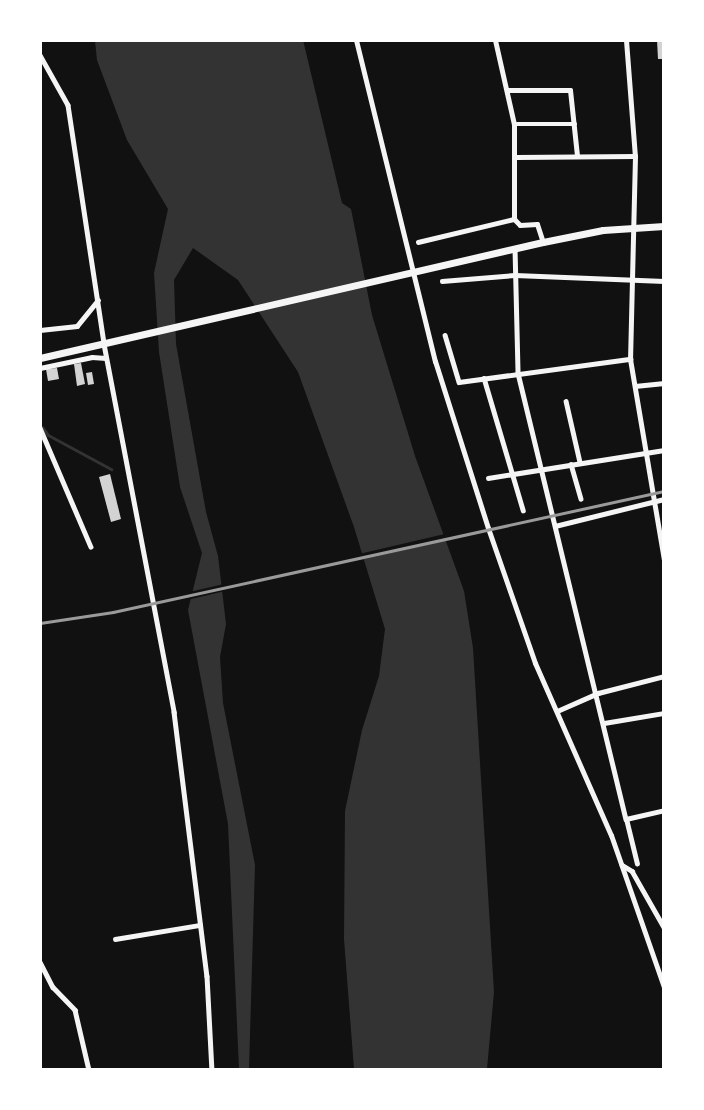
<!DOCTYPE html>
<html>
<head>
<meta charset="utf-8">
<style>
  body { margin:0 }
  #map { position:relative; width:704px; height:1110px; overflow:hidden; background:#111; font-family:"Source Serif 4",serif }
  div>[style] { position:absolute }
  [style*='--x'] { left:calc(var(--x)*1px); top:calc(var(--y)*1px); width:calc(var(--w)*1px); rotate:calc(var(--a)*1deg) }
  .water>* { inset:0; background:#333 }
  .pier>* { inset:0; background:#111 }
  .stream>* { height:3px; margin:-1.5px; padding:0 1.5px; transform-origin:1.5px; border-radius:1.5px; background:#333 }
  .building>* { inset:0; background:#d3d3d3 }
  .minor>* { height:4.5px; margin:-2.25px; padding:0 2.25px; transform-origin:2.25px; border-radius:2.25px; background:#f5f5f5 }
  .tertiary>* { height:5px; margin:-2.5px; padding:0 2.5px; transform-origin:2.5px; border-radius:2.5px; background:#f5f5f5 }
  .primary>* { height:7px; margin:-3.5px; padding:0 3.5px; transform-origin:3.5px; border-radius:3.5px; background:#f5f5f5 }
  .rail>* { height:3px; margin:-1.5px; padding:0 1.5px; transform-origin:1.5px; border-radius:1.5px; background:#9a9a9a }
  span { translate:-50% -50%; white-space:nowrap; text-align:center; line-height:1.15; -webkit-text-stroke:6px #fff; paint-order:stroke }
  .frame { position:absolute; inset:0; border:42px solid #fff; pointer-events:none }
</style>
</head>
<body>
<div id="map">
  <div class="water">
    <i style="clip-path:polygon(303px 40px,342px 203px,351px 209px,372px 315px,415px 456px,464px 591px,473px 648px,494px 992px,487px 1069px,354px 1069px,344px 939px,345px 811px,362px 730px,379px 676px,385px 629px,354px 527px,298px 372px,238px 280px,193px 248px,174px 280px,176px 344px,206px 512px,218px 556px,226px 624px,220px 657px,223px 703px,255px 865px,249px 1069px,239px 1069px,228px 824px,188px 610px,202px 553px,180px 487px,159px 352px,154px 273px,168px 209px,127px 140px,97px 60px,95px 41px)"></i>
  </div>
  <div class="pier">
    <i style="clip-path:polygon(449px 533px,451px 539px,361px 560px,359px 554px)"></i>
    <i style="clip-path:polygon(224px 584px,225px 591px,187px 600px,189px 592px)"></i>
  </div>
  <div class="stream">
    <i style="--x:42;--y:427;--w:10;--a:53"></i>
    <i style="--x:48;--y:435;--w:72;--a:28.4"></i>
  </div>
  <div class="building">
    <i style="clip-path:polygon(657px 40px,664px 40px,664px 59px,658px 59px)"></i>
    <i style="clip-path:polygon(81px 363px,85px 384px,77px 386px,74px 364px)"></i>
    <i style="clip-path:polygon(57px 368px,59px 379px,48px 381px,46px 369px)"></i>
    <i style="clip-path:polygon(92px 372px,94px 384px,88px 385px,86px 373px)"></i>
    <i style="clip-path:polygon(110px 474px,121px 519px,111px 522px,99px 477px)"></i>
  </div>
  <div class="minor">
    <i style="--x:40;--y:55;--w:57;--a:60.8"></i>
    <i style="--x:68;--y:105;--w:242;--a:81.4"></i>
    <i style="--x:104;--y:344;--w:375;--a:79.2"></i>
    <i style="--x:174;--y:712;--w:266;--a:82.9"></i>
    <i style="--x:207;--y:976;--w:94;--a:87"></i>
    <i style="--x:514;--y:124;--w:61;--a:0"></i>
    <i style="--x:418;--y:242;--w:99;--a:-13.5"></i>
    <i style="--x:515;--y:248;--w:125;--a:88.6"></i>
    <i style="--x:518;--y:373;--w:459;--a:76.4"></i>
    <i style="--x:442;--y:281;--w:73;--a:-4.7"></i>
    <i style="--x:515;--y:275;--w:149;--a:2.3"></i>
    <i style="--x:40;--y:330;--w:37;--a:-6"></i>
    <i style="--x:77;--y:326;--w:33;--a:-51"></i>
    <i style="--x:445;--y:335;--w:49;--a:73.4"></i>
    <i style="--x:459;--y:382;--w:173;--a:-7.7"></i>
    <i style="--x:40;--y:368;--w:53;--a:-11.9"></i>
    <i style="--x:92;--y:357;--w:14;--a:4"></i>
    <i style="--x:484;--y:378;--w:138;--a:73.5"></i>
    <i style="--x:635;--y:386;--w:29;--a:-6"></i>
    <i style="--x:566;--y:401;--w:63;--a:77.1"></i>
    <i style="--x:40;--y:428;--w:129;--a:66.8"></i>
    <i style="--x:571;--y:464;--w:36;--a:74"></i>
    <i style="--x:488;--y:478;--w:178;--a:-9"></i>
    <i style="--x:555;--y:526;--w:112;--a:-13.9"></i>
    <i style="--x:604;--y:723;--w:61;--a:-9.5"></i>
    <i style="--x:637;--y:864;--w:46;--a:-103.7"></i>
    <i style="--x:626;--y:819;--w:39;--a:-13"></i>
    <i style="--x:622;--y:865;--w:12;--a:31"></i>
    <i style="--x:632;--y:871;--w:64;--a:60.3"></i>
    <i style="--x:115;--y:939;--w:86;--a:-9.4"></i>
    <i style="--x:40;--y:962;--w:28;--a:63"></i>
    <i style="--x:53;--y:987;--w:32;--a:46"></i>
    <i style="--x:75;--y:1010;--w:62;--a:76.9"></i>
  </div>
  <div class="tertiary">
    <i style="--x:356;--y:40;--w:331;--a:76.2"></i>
    <i style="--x:435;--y:361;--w:175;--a:72.4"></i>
    <i style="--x:488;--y:528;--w:143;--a:70.8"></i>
    <i style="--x:535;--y:663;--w:188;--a:66.2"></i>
    <i style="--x:611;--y:835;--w:161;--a:70.8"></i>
    <i style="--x:495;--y:40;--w:86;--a:77.3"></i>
    <i style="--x:514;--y:124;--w:95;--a:90"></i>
    <i style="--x:514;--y:219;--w:8;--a:45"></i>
    <i style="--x:520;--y:225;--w:17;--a:-3"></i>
    <i style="--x:537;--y:224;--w:19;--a:72"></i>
    <i style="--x:626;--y:40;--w:116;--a:85.6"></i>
    <i style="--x:635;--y:156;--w:203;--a:91.4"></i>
    <i style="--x:630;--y:359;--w:204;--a:80.4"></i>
    <i style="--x:507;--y:90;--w:63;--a:0"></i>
    <i style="--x:570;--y:90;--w:66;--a:83.9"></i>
    <i style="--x:516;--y:157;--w:119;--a:-0.5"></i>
    <i style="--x:557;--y:711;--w:45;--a:-23.7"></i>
    <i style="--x:598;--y:693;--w:68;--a:-14.4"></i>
  </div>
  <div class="primary">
    <i style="--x:40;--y:358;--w:516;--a:-12.99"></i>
    <i style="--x:543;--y:242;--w:61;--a:-11.3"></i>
    <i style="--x:603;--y:230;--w:61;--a:-3.8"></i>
  </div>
  <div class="rail">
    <i style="--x:40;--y:623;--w:74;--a:-8.6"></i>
    <i style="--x:113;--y:612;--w:564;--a:-12.39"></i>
  </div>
  <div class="frame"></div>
</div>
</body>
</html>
